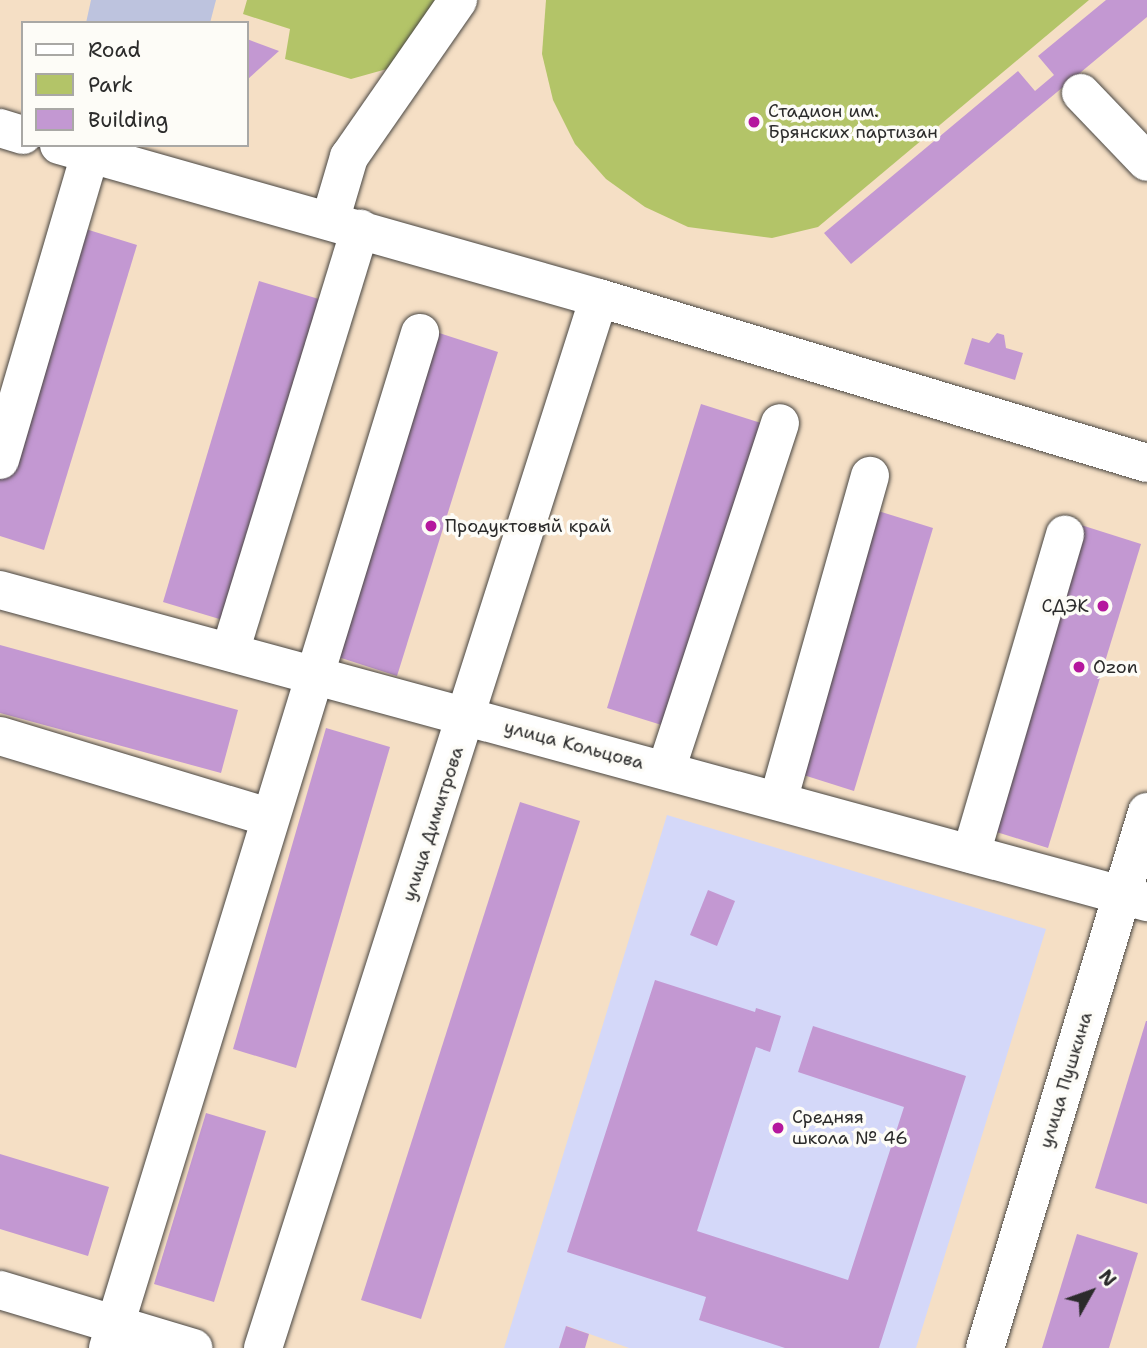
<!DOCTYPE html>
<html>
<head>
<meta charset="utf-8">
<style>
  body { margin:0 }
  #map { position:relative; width:1147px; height:1348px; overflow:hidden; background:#f5dfc5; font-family:"Shantell Sans",sans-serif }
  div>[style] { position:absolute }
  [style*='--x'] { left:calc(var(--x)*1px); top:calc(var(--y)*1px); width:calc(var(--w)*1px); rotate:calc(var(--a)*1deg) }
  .built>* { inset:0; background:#d4d8f9 }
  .industrial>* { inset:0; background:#bdc3de }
  .green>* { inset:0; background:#b3c468 }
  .building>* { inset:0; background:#c398d2 }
  .roads { filter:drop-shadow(0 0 2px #494642) drop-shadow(0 0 2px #494642) }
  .minor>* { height:38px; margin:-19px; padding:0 19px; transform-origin:19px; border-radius:19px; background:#fff }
  .major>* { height:38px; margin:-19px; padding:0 19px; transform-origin:19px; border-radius:19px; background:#fff }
  .dots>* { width:19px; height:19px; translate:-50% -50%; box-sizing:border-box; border:4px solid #fdfcf7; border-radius:50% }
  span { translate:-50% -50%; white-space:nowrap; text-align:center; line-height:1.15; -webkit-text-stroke:7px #fdfcf7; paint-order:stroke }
  .poi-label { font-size:18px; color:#2b2b2b }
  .left { translate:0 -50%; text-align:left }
  .right { translate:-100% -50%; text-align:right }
  .street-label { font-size:18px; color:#2b2b2b }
  .legend { position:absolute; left:21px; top:21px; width:228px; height:126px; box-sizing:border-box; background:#fdfcf7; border:2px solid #a9a8a5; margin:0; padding:9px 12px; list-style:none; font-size:21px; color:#2b2b2b }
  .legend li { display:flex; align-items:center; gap:14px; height:35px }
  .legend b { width:35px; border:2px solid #a9a8a5 }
  .north { position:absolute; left:1056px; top:1257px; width:70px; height:70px; -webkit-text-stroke:5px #fdfcf7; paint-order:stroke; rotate:50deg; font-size:19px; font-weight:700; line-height:28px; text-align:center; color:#2b2b2b }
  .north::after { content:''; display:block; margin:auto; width:24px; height:32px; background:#2b2b2b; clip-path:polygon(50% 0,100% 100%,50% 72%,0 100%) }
</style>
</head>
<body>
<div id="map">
  <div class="built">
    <i style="clip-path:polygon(667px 815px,1046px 929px,916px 1348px,629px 1348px,567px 1326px,559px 1348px,504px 1348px)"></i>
  </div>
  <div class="industrial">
    <i style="clip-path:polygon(91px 0,216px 0,210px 23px,86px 23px)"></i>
  </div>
  <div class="green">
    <i style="clip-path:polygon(247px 0,454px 0,394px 67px,351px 79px,285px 59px,290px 29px,243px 14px)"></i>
    <i style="clip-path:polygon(546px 0,1089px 0,818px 227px,772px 238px,688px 227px,645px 207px,606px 179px,575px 144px,553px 100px,542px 54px)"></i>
  </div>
  <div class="building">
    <i style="clip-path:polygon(1106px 0,1147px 0,1147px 17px,851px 264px,824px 233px,1018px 71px,1035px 91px,1054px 75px,1038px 56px)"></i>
    <i style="clip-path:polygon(247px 39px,279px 51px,248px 79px,247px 73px)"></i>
    <i style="clip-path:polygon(76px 226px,137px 245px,44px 550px,0 536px,0 475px)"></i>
    <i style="clip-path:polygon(259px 281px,322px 300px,226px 621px,163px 602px)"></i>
    <i style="clip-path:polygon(436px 332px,498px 352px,397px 676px,335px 656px)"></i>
    <i style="clip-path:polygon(997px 333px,1004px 335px,1006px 348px,1023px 353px,1015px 380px,964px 364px,972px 338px,989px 343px)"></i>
    <i style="clip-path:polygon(701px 404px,761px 423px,668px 727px,607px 708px)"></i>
    <i style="clip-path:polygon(875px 510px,933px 528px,854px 791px,794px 772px)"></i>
    <i style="clip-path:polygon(1081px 525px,1141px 544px,1048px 848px,987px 829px)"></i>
    <i style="clip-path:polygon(0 645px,238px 710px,221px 773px,0 713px)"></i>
    <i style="clip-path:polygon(326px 728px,390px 747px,296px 1068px,233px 1049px)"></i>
    <i style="clip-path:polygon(520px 802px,580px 821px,421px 1319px,361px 1300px)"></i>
    <i style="clip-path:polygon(708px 890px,735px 901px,717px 946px,690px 935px)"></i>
    <i style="clip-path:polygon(655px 980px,755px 1012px,756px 1008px,781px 1016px,770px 1052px,756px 1047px,697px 1231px,848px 1280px,904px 1107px,798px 1072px,813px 1026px,966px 1076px,879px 1348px,785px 1348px,699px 1320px,706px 1297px,567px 1252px)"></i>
    <i style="clip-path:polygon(1146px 1021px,1147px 1021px,1147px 1204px,1095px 1188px)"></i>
    <i style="clip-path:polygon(206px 1113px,266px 1131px,214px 1302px,154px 1284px)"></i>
    <i style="clip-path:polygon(0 1154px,109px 1187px,88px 1256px,0 1229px)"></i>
    <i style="clip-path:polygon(1077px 1234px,1138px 1253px,1109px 1348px,1042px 1348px)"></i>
    <i style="clip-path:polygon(566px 1326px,589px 1334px,585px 1348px,559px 1348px)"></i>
  </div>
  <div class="roads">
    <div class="minor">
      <i style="--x:1081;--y:93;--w:95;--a:46.3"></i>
      <i style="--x:0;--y:128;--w:24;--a:17"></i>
      <i style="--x:59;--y:145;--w:561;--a:15.82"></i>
      <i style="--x:330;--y:221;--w:67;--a:-73.5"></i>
      <i style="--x:349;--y:157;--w:191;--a:-55.2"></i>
      <i style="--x:0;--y:460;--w:319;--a:-73.6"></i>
      <i style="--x:0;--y:590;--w:1189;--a:15.22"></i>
      <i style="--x:230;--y:652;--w:443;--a:-72.9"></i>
      <i style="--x:0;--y:736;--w:281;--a:16.8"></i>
      <i style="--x:666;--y:770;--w:365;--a:-71.8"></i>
      <i style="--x:778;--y:801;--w:338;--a:-74.2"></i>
      <i style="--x:971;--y:854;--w:333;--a:-73.6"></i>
      <i style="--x:0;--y:1290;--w:202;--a:16.7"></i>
      <i style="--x:108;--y:1348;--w:1062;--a:-72.91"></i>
    </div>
    <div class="major">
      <i style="--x:263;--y:1348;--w:1102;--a:-72.26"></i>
      <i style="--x:599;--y:298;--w:572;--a:16.76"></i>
      <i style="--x:985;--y:1348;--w:560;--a:-73.18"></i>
    </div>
  </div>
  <div class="dots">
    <i style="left:754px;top:122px;background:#b5179e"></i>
    <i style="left:431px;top:526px;background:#b5179e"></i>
    <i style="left:1103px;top:606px;background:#b5179e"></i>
    <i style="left:1079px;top:667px;background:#b5179e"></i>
    <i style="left:778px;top:1128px;background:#b5179e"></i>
  </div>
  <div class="poi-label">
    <span class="left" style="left:768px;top:122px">Стадион им.<br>Брянских партизан</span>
    <span class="left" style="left:445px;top:526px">Продуктовый край</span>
    <span class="right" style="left:1089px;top:606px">СДЭК</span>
    <span class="left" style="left:1093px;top:667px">Ozon</span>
    <span class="left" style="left:792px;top:1128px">Средняя<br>школа № 46</span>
  </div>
  <div class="street-label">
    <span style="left:574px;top:745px;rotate:15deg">улица Кольцова</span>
    <span style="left:433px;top:824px;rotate:-72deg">улица Димитрова</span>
    <span style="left:1066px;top:1080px;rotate:-73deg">улица Пушкина</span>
  </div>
  <ul class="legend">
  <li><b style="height:9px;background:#fff"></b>Road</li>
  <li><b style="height:19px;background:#b3c468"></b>Park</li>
  <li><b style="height:19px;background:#c398d2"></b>Building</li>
  </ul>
  <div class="north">N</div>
</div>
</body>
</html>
